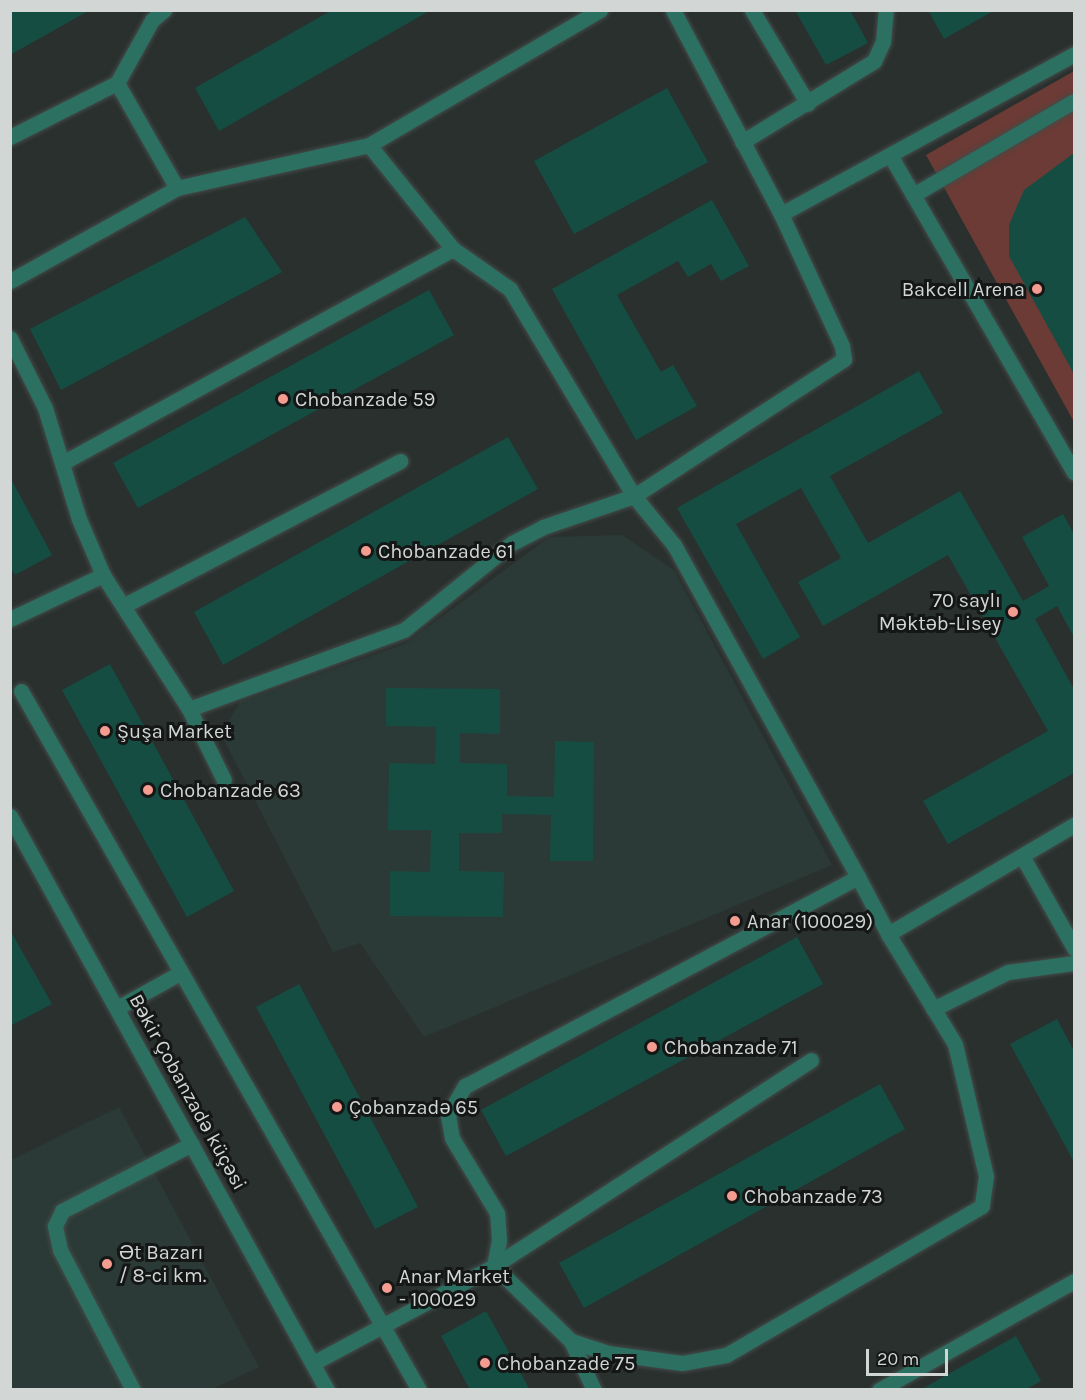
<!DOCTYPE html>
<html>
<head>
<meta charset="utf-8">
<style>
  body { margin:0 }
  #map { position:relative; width:1085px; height:1400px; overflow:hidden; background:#29302e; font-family:Karla,sans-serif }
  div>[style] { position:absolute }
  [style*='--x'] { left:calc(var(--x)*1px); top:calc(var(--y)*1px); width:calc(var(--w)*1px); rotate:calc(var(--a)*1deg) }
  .built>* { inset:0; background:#2b3a36 }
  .green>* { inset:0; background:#6c3b35 }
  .building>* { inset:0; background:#164d43 }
  .roads { filter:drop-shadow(0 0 2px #444b49) drop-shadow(0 0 2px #444b49) }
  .minor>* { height:15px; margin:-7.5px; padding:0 7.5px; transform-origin:7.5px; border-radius:7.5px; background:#2c7062 }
  .dots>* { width:16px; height:16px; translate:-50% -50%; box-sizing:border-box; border:3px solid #141716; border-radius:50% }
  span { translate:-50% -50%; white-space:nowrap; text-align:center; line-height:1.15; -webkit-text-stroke:6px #141716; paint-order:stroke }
  .poi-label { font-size:20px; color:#d2d6d5 }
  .right { translate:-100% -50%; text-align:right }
  .left { translate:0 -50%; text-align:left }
  .street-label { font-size:20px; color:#d2d6d5 }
  .frame { position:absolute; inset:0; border:12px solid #d2d6d5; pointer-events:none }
  .scale { position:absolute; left:866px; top:1349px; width:82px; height:27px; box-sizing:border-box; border:3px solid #d2d6d5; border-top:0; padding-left:8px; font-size:18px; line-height:21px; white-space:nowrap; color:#d2d6d5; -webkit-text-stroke:4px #141716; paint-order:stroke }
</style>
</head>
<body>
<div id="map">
  <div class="built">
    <i style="clip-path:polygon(622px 535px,674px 570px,832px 865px,424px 1037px,360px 943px,333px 952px,221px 734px,240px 702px,405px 644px,549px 537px)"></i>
    <i style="clip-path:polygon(119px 1107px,259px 1367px,213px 1389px,11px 1390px,11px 1160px)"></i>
  </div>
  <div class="green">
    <i style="clip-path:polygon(1074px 71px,1074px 422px,926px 155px)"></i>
  </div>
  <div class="building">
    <i style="clip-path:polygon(10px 10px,90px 10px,10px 55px)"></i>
    <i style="clip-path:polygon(332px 10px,431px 10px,219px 131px,195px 88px)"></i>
    <i style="clip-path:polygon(795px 10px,850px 10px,868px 43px,826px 65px)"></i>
    <i style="clip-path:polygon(928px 10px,995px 10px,944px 39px)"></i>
    <i style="clip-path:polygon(667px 88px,708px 162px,574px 234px,534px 161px)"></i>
    <i style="clip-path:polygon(1074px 153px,1074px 374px,1009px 256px,1009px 225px,1024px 190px)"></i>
    <i style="clip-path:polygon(712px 200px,749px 266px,721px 281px,711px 264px,688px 277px,678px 261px,617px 295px,661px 372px,673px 365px,697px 406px,636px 440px,552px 289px)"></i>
    <i style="clip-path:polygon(245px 217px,282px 272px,61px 390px,30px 329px)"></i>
    <i style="clip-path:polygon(429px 290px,454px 335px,138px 508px,113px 463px)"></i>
    <i style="clip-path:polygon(919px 371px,943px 413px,830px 476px,868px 543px,960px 491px,1023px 601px,1049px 586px,1022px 537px,1063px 514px,1074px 534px,1074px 637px,1057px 606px,1035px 619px,1074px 689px,1074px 773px,948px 844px,923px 801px,1048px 731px,948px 555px,823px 626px,798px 582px,841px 558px,801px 488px,736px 524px,800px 637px,763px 659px,677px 508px)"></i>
    <i style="clip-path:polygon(508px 437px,538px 489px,223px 665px,194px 612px)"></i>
    <i style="clip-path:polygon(10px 477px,52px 555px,15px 575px,10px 567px)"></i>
    <i style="clip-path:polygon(110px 664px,234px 891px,187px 917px,62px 690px)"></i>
    <i style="clip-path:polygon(386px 688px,500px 689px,500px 734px,460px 733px,460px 763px,507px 764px,507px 796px,554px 797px,555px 741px,594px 742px,593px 861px,550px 861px,551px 815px,502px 814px,502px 833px,459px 833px,459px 871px,504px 872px,503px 917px,390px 916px,390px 871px,430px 872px,431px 830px,388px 830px,389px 763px,435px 764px,436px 727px,386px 726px)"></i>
    <i style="clip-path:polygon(10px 930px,52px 1004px,10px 1026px)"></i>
    <i style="clip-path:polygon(797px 937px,823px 984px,506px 1156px,481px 1110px)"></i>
    <i style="clip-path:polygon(299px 984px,418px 1207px,375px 1229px,256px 1007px)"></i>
    <i style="clip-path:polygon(1057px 1019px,1074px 1051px,1074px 1162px,1010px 1044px)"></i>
    <i style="clip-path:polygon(880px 1084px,905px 1129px,584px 1308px,559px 1263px)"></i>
    <i style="clip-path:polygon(486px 1311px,530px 1390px,470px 1390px,441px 1336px)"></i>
    <i style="clip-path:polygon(1016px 1336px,1041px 1381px,1025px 1390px,920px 1390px)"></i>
  </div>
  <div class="roads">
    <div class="minor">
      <i style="--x:752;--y:10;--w:109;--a:59.2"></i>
      <i style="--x:117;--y:83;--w:72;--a:-60.9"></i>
      <i style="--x:152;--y:20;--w:16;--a:-40"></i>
      <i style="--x:10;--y:137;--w:120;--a:-26.8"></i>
      <i style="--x:117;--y:83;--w:121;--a:60.3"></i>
      <i style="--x:177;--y:188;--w:197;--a:-12.6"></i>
      <i style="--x:369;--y:145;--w:134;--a:51.1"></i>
      <i style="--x:453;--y:249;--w:70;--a:35.1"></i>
      <i style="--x:510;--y:289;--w:241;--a:59.1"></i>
      <i style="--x:634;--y:496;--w:63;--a:50.8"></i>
      <i style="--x:674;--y:545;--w:380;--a:61"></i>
      <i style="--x:858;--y:877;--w:64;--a:62.2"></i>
      <i style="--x:888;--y:934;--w:129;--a:58.7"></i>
      <i style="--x:955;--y:1044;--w:136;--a:76.8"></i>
      <i style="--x:986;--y:1176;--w:30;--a:98"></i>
      <i style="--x:982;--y:1206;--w:296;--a:149.8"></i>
      <i style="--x:726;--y:1355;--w:45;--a:169.7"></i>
      <i style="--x:682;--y:1363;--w:75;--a:-172.3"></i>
      <i style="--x:608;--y:1353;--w:39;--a:-162"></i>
      <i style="--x:571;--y:1341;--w:107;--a:-135.8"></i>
      <i style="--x:494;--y:1266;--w:26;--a:-79"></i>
      <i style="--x:499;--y:1240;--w:27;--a:-94"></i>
      <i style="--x:497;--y:1213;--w:87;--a:-121"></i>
      <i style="--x:452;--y:1138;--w:23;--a:-100"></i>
      <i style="--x:448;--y:1115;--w:34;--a:-60"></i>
      <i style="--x:465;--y:1086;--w:445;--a:-28"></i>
      <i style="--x:742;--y:142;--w:155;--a:-31.5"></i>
      <i style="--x:874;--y:61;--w:21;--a:-65"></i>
      <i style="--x:883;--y:42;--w:32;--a:-85"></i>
      <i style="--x:369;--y:145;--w:268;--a:-30.3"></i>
      <i style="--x:890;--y:155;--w:367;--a:59.9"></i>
      <i style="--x:913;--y:195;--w:186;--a:-30.3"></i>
      <i style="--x:781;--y:214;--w:334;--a:-28.6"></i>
      <i style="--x:10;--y:281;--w:191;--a:-29.1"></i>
      <i style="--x:10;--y:338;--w:78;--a:63.4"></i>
      <i style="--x:45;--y:408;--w:116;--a:73"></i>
      <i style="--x:79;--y:519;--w:61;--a:66.8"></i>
      <i style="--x:103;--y:575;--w:159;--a:57.3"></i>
      <i style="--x:189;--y:709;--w:79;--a:63.8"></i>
      <i style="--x:64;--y:462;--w:443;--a:-28.7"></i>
      <i style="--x:123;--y:606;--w:313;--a:-27.6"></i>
      <i style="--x:10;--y:619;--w:103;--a:-25.3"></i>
      <i style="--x:21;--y:691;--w:804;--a:60.34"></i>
      <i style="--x:189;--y:709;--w:229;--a:-20.2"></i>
      <i style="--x:404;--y:630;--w:139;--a:-38.9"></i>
      <i style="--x:512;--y:543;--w:35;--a:-27"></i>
      <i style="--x:543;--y:527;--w:96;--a:-18.8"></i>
      <i style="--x:634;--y:496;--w:251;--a:-33.1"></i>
      <i style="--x:844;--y:359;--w:13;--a:-99"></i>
      <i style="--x:842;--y:346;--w:145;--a:-114.8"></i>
      <i style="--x:781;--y:214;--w:231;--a:-117.9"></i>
      <i style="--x:10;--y:816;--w:656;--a:61.09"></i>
      <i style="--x:1022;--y:856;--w:106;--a:60.5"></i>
      <i style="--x:888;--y:934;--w:216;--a:-30.4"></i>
      <i style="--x:117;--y:1008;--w:72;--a:-29.1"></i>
      <i style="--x:933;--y:1009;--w:84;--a:-26.3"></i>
      <i style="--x:1008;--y:972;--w:67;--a:-7.8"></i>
      <i style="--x:571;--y:1341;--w:54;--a:64.9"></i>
      <i style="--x:313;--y:1363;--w:205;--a:-28.2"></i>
      <i style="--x:494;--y:1266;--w:378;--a:-33"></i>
      <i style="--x:133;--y:1390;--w:158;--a:-117.5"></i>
      <i style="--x:60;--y:1250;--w:25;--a:-102"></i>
      <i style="--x:55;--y:1226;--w:17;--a:-65"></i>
      <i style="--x:62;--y:1211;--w:146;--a:-27.3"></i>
      <i style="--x:879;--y:1390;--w:223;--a:-29.2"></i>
    </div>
  </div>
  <div class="dots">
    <i style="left:1037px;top:289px;background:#f59c91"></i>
    <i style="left:283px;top:399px;background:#f59c91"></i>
    <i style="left:366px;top:551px;background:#f59c91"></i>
    <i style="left:1013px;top:612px;background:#f59c91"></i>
    <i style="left:105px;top:731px;background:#f59c91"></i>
    <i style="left:148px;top:790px;background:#f59c91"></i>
    <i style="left:735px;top:921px;background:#f59c91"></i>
    <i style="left:652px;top:1047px;background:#f59c91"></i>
    <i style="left:337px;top:1107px;background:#f59c91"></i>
    <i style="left:732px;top:1196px;background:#f59c91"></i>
    <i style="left:107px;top:1264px;background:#f59c91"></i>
    <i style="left:387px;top:1288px;background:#f59c91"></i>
    <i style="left:485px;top:1363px;background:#f59c91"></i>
  </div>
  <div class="poi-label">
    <span class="right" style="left:1025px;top:289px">Bakcell Arena</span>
    <span class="left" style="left:295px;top:399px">Chobanzade 59</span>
    <span class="left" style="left:378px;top:551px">Chobanzade 61</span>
    <span class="right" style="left:1001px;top:612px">70 saylı<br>Məktəb-Lisey</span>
    <span class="left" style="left:117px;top:731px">Şuşa Market</span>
    <span class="left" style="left:160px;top:790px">Chobanzade 63</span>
    <span class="left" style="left:747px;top:921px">Anar (100029)</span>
    <span class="left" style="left:664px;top:1047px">Chobanzade 71</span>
    <span class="left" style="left:349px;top:1107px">Çobanzadə 65</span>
    <span class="left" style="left:744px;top:1196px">Chobanzade 73</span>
    <span class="left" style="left:119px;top:1264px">Ət Bazarı<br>/ 8-ci km.</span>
    <span class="left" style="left:399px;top:1288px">Anar Market<br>- 100029</span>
    <span class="left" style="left:497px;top:1363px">Chobanzade 75</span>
  </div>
  <div class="street-label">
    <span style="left:188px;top:1092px;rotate:61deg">Bəkir Çobanzadə küçəsi</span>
  </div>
  <div class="frame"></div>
  <div class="scale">20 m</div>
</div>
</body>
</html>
